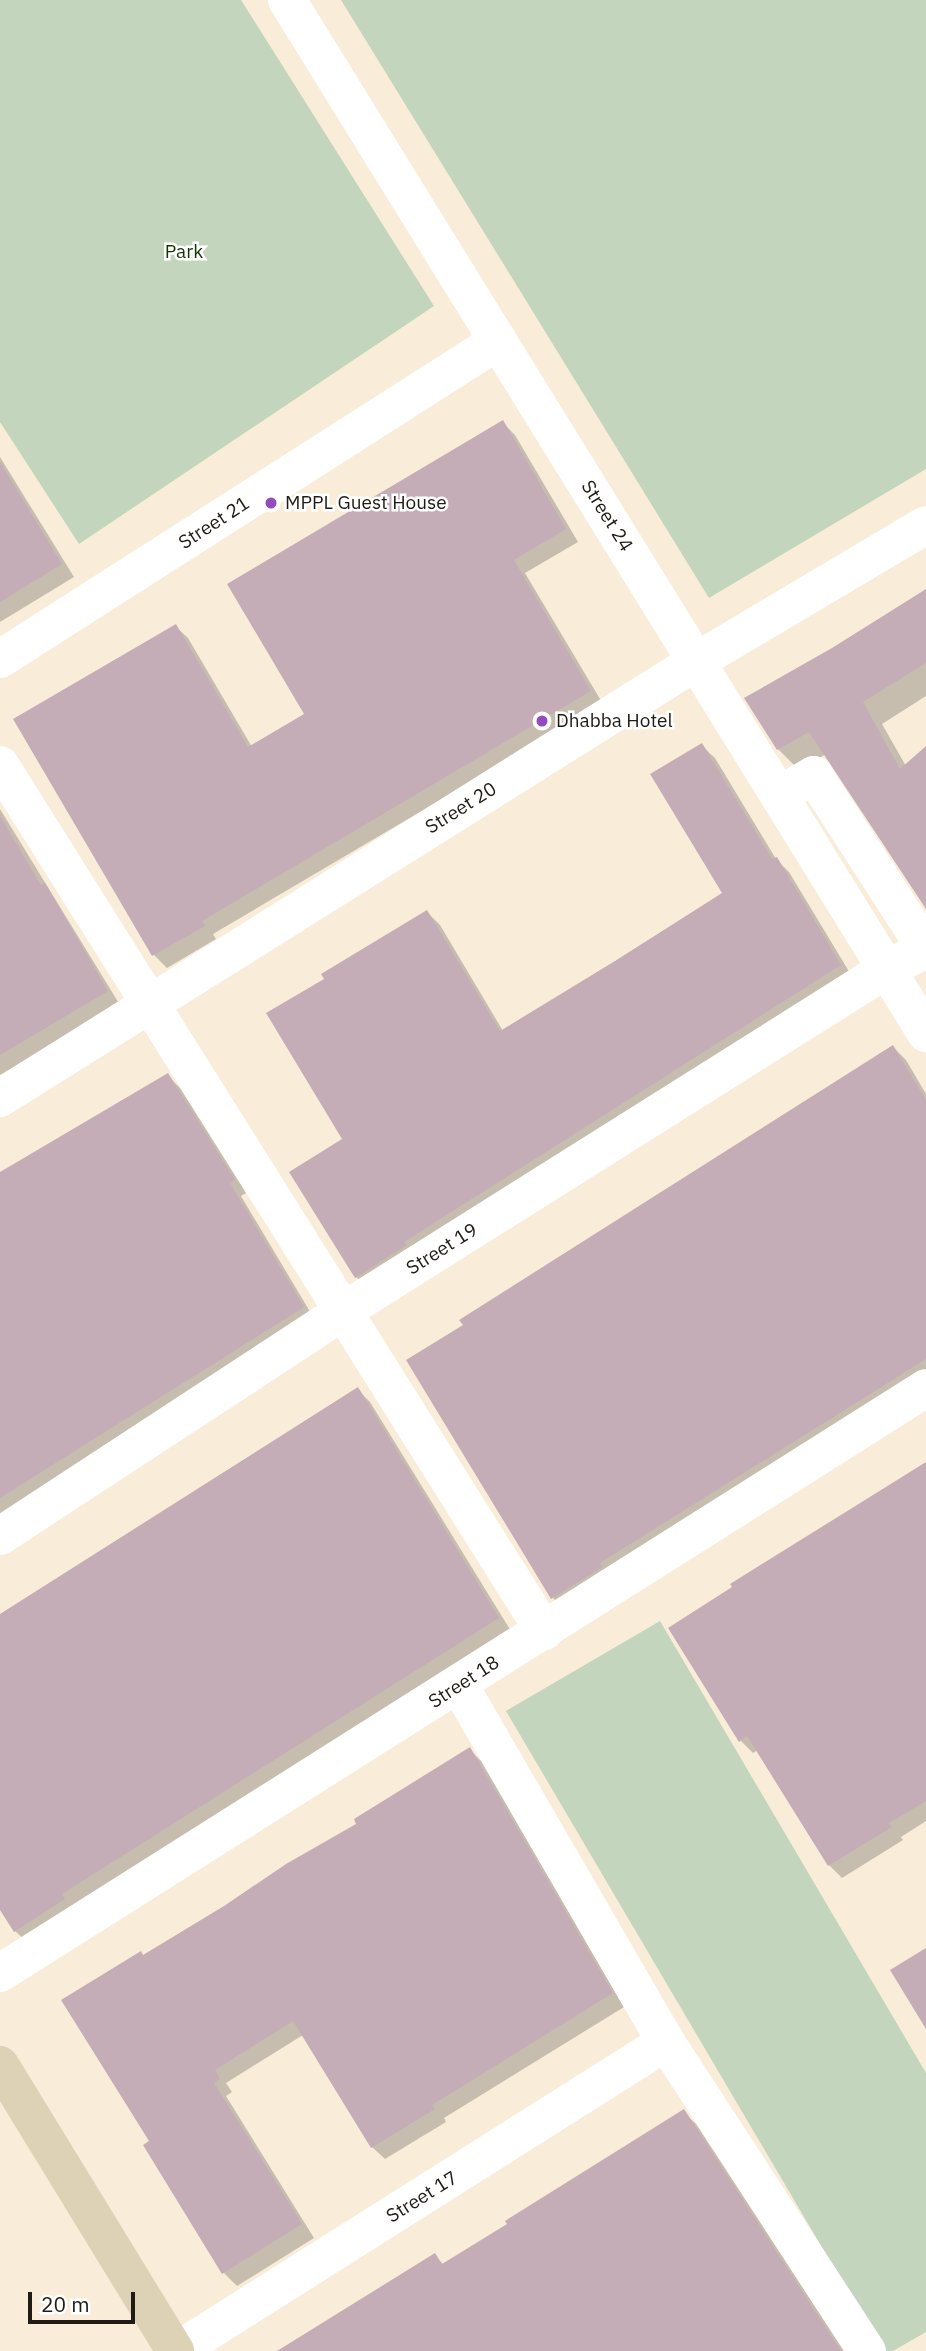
<!DOCTYPE html>
<html>
<head>
<meta charset="utf-8">
<style>
  body { margin:0 }
  #map { position:relative; width:926px; height:2351px; overflow:hidden; background:#f9edda; font-family:"IBM Plex Sans",sans-serif }
  div>[style] { position:absolute }
  [style*='--x'] { left:calc(var(--x)*1px); top:calc(var(--y)*1px); width:calc(var(--w)*1px); rotate:calc(var(--a)*1deg) }
  .green>* { inset:0; background:#c3d5bd }
  .shadow>* { inset:0; background:#0003 }
  .building>* { inset:0; background:#c4adb6 }
  .street>* { height:38px; margin:-19px; padding:0 19px; transform-origin:19px; border-radius:19px; background:#fff }
  .secondary>* { height:38px; margin:-19px; padding:0 19px; transform-origin:19px; border-radius:19px; background:#ddd2b5 }
  .dots>* { width:19px; height:19px; translate:-50% -50%; box-sizing:border-box; border:4px solid #fff; border-radius:50% }
  span { translate:-50% -50%; white-space:nowrap; text-align:center; line-height:1.15; -webkit-text-stroke:5px #fff; paint-order:stroke }
  .park-label { font-size:19px; color:#103700 }
  .poi-label { font-size:19px; color:#201c15 }
  .left { translate:0 -50%; text-align:left }
  .street-label { font-size:19px; color:#201c15 }
  .scale { position:absolute; left:28px; top:2292px; width:107px; height:32px; box-sizing:border-box; border:4px solid #201c15; border-top:0; padding-left:9px; font-size:21px; line-height:24px; white-space:nowrap; color:#201c15; -webkit-text-stroke:5px #fff; paint-order:stroke }
</style>
</head>
<body>
<div id="map">
  <div class="green">
    <i style="clip-path:polygon(0 0,241px 0,434px 306px,79px 544px,0 422px)"></i>
    <i style="clip-path:polygon(341px 0,926px 0,926px 469px,709px 598px)"></i>
    <i style="clip-path:polygon(660px 1621px,926px 2073px,926px 2332px,893px 2351px,883px 2351px,506px 1711px)"></i>
  </div>
  <div class="shadow">
    <i style="clip-path:polygon(502px 422px,515px 435px,578px 542px,525px 573px,603px 704px,213px 934px,216px 939px,167px 968px,154px 955px,175px 626px,188px 638px,252px 747px,307px 714px)"></i>
    <i style="clip-path:polygon(0 457px,74px 577px,0 622px)"></i>
    <i style="clip-path:polygon(926px 601px,926px 696px,882px 724px,906px 766px,926px 748px,926px 904px,826px 754px,799px 770px,778px 749px)"></i>
    <i style="clip-path:polygon(702px 746px,715px 758px,776px 859px,789px 872px,853px 978px,369px 1289px,356px 1277px,326px 979px,427px 912px,440px 925px,503px 1031px,724px 894px)"></i>
    <i style="clip-path:polygon(0 809px,120px 1005px,0 1075px)"></i>
    <i style="clip-path:polygon(893px 1047px,906px 1060px,926px 1094px,926px 1378px,565px 1610px,553px 1598px)"></i>
    <i style="clip-path:polygon(168px 1076px,180px 1088px,246px 1193px,241px 1196px,315px 1320px,0 1520px,0 1174px)"></i>
    <i style="clip-path:polygon(357px 1389px,370px 1402px,511px 1631px,28px 1943px,15px 1931px,0 1906px,0 1615px)"></i>
    <i style="clip-path:polygon(926px 1467px,926px 1821px,901px 1837px,903px 1840px,842px 1878px,829px 1865px,758px 1750px,753px 1753px,740px 1740px)"></i>
    <i style="clip-path:polygon(470px 1750px,482px 1762px,624px 2007px,444px 2118px,446px 2122px,385px 2159px,372px 2147px,303px 2035px,226px 2083px,232px 2092px,226px 2096px,314px 2238px,237px 2286px,224px 2273px,145px 2146px,151px 2142px,144px 1957px,359px 1824px)"></i>
    <i style="clip-path:polygon(683px 2112px,696px 2124px,844px 2351px,280px 2351px,434px 2255px,444px 2265px)"></i>
  </div>
  <div class="building">
    <i style="clip-path:polygon(503px 420px,566px 529px,514px 560px,591px 691px,202px 921px,205px 926px,152px 956px,13px 719px,176px 624px,248px 747px,304px 714px,227px 584px)"></i>
    <i style="clip-path:polygon(0 462px,62px 564px,0 602px)"></i>
    <i style="clip-path:polygon(926px 589px,926px 663px,863px 702px,900px 769px,926px 746px,926px 909px,809px 732px,777px 750px,744px 698px,832px 648px)"></i>
    <i style="clip-path:polygon(702px 743px,772px 859px,777px 857px,841px 965px,404px 1242px,407px 1245px,355px 1278px,289px 1172px,342px 1139px,266px 1013px,324px 979px,321px 974px,427px 910px,500px 1031px,615px 961px,722px 893px,650px 774px)"></i>
    <i style="clip-path:polygon(0 816px,41px 885px,45px 883px,108px 991px,0 1055px)"></i>
    <i style="clip-path:polygon(893px 1045px,926px 1100px,926px 1359px,600px 1563px,602px 1567px,551px 1599px,406px 1360px,463px 1325px,459px 1320px)"></i>
    <i style="clip-path:polygon(168px 1073px,235px 1180px,230px 1183px,304px 1307px,0 1498px,0 1172px)"></i>
    <i style="clip-path:polygon(358px 1387px,499px 1618px,62px 1894px,65px 1899px,14px 1932px,0 1910px,0 1614px)"></i>
    <i style="clip-path:polygon(926px 1462px,926px 1801px,889px 1823px,892px 1827px,828px 1866px,747px 1736px,739px 1742px,668px 1628px,732px 1587px,730px 1584px)"></i>
    <i style="clip-path:polygon(470px 1747px,613px 1993px,432px 2105px,435px 2109px,371px 2148px,293px 2021px,215px 2070px,220px 2079px,214px 2083px,302px 2224px,222px 2274px,143px 2145px,149px 2141px,61px 2000px,141px 1951px,143px 1955px,224px 1906px,286px 1864px,356px 1824px,354px 1819px)"></i>
    <i style="clip-path:polygon(926px 1948px,926px 2029px,890px 1970px)"></i>
    <i style="clip-path:polygon(684px 2109px,841px 2351px,277px 2351px,435px 2253px,442px 2264px,507px 2224px,505px 2221px)"></i>
  </div>
  <div class="street">
    <i style="--x:287;--y:0;--w:1215;--a:58.26"></i>
    <i style="--x:0;--y:659;--w:591;--a:-32.56"></i>
    <i style="--x:0;--y:765;--w:1023;--a:57.86"></i>
    <i style="--x:0;--y:1098;--w:823;--a:-32.09"></i>
    <i style="--x:697;--y:661;--w:266;--a:-30.7"></i>
    <i style="--x:0;--y:1536;--w:412;--a:-33.2"></i>
    <i style="--x:345;--y:1310;--w:640;--a:-32.18"></i>
    <i style="--x:887;--y:969;--w:44;--a:-27.1"></i>
    <i style="--x:926;--y:949;--w:207;--a:-122.8"></i>
    <i style="--x:814;--y:775;--w:39;--a:150"></i>
    <i style="--x:459;--y:1685;--w:413;--a:59.9"></i>
    <i style="--x:666;--y:2042;--w:369;--a:57"></i>
    <i style="--x:0;--y:1973;--w:1095;--a:-32.28"></i>
    <i style="--x:177;--y:2351;--w:578;--a:-32.29"></i>
  </div>
  <div class="secondary">
    <i style="--x:0;--y:2065;--w:335;--a:58.5"></i>
  </div>
  <div class="dots">
    <i style="left:271px;top:503px;background:#944bbe"></i>
    <i style="left:542px;top:721px;background:#944bbe"></i>
  </div>
  <div class="park-label">
    <span style="left:184px;top:252px">Park</span>
  </div>
  <div class="poi-label">
    <span class="left" style="left:285px;top:503px">MPPL Guest House</span>
    <span class="left" style="left:556px;top:721px">Dhabba Hotel</span>
  </div>
  <div class="street-label">
    <span style="left:607px;top:516px;rotate:58deg">Street 24</span>
    <span style="left:214px;top:523px;rotate:-33deg">Street 21</span>
    <span style="left:461px;top:808px;rotate:-32deg">Street 20</span>
    <span style="left:442px;top:1249px;rotate:-32deg">Street 19</span>
    <span style="left:464px;top:1682px;rotate:-33deg">Street 18</span>
    <span style="left:422px;top:2197px;rotate:-32deg">Street 17</span>
  </div>
  <div class="scale">20 m</div>
</div>
</body>
</html>
